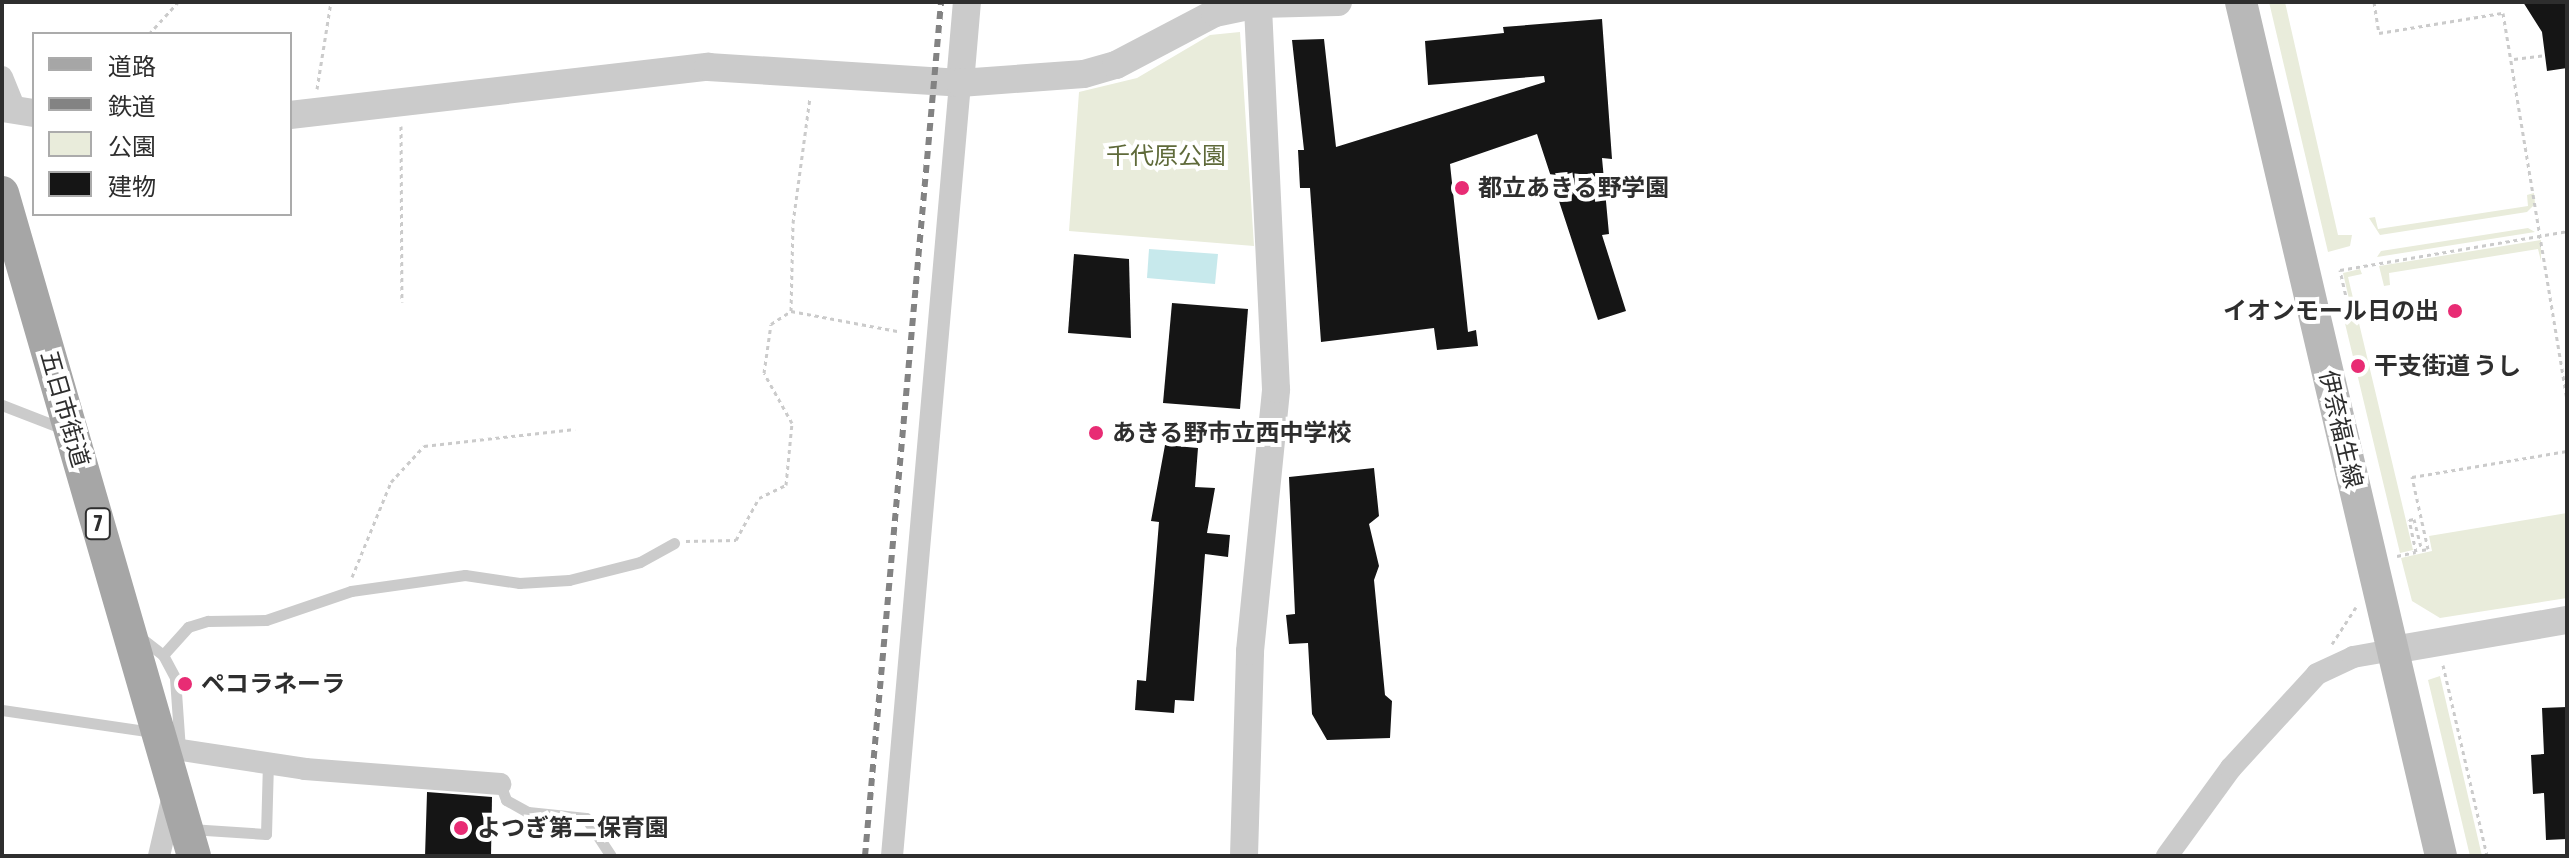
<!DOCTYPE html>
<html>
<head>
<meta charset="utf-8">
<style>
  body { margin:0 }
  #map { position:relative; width:2569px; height:858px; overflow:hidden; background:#fff; font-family:"Asap Condensed","Noto Sans JP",sans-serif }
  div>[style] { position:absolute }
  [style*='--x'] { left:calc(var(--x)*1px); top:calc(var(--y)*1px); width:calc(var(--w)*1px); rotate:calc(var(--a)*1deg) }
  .green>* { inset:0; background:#e9ecdb }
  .water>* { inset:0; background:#c7e9ec }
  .building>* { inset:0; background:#151515 }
  .path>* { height:3px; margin-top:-1.5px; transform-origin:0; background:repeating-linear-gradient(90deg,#cbcbcb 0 4px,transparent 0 8px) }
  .service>* { height:11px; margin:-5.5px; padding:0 5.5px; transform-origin:5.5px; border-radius:5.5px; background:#cbcbcb }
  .minor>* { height:22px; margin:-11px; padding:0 11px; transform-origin:11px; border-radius:11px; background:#cbcbcb }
  .tertiary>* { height:28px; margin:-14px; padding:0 14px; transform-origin:14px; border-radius:14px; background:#cbcbcb }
  .secondary>* { height:32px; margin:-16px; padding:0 16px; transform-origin:16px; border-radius:16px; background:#b8b8b8 }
  .primary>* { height:34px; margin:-17px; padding:0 17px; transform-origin:17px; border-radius:17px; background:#a6a6a6 }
  .rail>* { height:6px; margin-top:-3px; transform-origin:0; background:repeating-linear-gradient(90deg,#838383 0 8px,transparent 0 14px) }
  .dots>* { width:22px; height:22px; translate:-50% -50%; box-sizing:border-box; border:4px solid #fff; border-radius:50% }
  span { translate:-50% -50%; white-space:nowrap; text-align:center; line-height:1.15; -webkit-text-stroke:8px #fff; paint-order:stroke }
  .shield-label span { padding:2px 6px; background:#fff; border:2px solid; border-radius:6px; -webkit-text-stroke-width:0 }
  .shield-label { font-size:22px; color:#2e2e2e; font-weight:700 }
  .park-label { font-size:24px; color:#5f6a3a }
  .poi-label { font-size:24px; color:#2e2e2e; font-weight:700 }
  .left { translate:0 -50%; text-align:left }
  .right { translate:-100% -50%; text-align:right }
  .street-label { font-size:24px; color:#2e2e2e }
  .frame { position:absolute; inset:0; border:4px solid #2e2e2e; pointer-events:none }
  .legend { position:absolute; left:32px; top:32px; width:260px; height:184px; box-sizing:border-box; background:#fff; border:2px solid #ababab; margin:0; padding:10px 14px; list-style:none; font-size:24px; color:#2e2e2e }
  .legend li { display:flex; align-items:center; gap:16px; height:40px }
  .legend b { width:40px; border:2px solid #ababab }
</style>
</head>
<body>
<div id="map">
  <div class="green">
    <i style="clip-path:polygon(2269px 2px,2285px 2px,2338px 235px,2352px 235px,2350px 246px,2328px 252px)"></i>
    <i style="clip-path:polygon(1240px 32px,1254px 246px,1069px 231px,1079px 92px,1137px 78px,1210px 35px)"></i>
    <i style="clip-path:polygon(2534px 193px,2535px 204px,2527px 212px,2380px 235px,2369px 218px,2375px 217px,2378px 229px,2528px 206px,2527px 195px)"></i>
    <i style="clip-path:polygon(2528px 228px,2535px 232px,2377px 257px,2381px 251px)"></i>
    <i style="clip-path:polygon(2541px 240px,2541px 261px,2538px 249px,2389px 273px,2390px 285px,2384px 286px,2379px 266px)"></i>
    <i style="clip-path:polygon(2360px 269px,2362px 274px,2348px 277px,2413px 550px,2400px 553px,2343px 315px,2352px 312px,2343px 273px)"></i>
    <i style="clip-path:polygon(2567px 513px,2567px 598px,2440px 618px,2412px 601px,2401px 558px,2432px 551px,2429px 536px)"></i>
    <i style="clip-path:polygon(2440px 676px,2482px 856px,2470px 856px,2428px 680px)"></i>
  </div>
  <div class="water">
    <i style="clip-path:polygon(1149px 249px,1218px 254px,1215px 284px,1147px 278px)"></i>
  </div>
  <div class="building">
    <i style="clip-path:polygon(2523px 2px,2567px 2px,2567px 68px,2547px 71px,2542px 32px)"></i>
    <i style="clip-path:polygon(1602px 19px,1612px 159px,1602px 158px,1609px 234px,1602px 235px,1626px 311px,1598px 320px,1537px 134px,1450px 164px,1468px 332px,1476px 330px,1478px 346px,1437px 350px,1434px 328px,1321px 342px,1310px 188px,1300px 188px,1298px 150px,1304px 150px,1292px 40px,1324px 39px,1336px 147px,1545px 82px,1544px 76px,1428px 85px,1425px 41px,1504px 33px,1503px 27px)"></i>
    <i style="clip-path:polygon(1074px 254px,1129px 259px,1131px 338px,1068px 333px)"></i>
    <i style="clip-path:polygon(1172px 303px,1248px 309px,1240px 409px,1163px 403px)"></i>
    <i style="clip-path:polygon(1165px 445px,1198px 448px,1195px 487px,1215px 488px,1207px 533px,1230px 535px,1228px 557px,1205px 554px,1194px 701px,1175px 700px,1174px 713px,1135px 710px,1137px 680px,1146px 681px,1159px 522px,1151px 521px)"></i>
    <i style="clip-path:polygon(1374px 468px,1379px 516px,1369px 524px,1379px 566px,1374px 580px,1385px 695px,1392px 701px,1390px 738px,1327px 740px,1312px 714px,1308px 643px,1289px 644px,1286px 615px,1295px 614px,1289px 477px)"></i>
    <i style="clip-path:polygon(2567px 707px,2567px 839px,2546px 840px,2544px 793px,2533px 794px,2531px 755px,2544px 754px,2542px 708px)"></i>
    <i style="clip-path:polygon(427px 792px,492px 797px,491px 856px,425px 856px)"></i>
  </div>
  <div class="path">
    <i style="--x:2374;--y:2;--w:31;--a:81"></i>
    <i style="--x:2379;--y:33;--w:126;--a:-9.2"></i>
    <i style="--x:2503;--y:13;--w:393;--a:80.6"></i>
    <i style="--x:149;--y:34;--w:43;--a:-47.8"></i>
    <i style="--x:2514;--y:59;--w:31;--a:-7"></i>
    <i style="--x:317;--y:89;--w:88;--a:-80.9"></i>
    <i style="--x:401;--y:126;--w:176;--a:89.7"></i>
    <i style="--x:791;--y:311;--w:88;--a:-88.7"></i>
    <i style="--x:793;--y:223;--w:126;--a:-82.3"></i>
    <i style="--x:2341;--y:312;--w:8;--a:-14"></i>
    <i style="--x:2349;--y:310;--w:41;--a:-102.7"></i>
    <i style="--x:2340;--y:270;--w:230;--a:-9.7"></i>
    <i style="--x:686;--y:541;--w:50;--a:-1.1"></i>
    <i style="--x:736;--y:540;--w:48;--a:-61.3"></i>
    <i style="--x:759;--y:498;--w:30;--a:-26"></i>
    <i style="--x:786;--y:485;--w:62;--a:-84.5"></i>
    <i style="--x:792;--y:423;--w:57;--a:-119.2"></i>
    <i style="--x:764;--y:373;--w:49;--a:-81.9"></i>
    <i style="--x:771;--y:324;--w:24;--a:-33"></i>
    <i style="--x:791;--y:311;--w:108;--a:10.7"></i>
    <i style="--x:2397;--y:556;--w:19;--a:-12"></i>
    <i style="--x:2416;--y:552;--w:33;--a:-102"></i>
    <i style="--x:2409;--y:520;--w:5;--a:-11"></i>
    <i style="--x:2414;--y:519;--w:32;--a:76"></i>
    <i style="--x:2422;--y:550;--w:6;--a:-9"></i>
    <i style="--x:2428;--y:549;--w:74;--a:-102.5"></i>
    <i style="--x:2412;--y:477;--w:157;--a:-9.5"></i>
    <i style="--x:352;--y:577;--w:103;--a:-67.7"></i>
    <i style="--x:391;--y:482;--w:49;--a:-47.5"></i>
    <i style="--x:424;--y:446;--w:152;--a:-6.4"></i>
    <i style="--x:2332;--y:644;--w:44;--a:-57"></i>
    <i style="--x:2443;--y:665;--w:196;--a:77"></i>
  </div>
  <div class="service">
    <i style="--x:2;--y:405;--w:66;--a:21.2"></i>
    <i style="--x:140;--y:637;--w:29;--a:38"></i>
    <i style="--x:163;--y:655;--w:26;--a:62"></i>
    <i style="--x:175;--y:678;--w:72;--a:86"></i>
    <i style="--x:163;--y:655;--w:38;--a:-48"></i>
    <i style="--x:188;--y:627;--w:21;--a:-17"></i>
    <i style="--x:208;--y:621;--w:58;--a:-1"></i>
    <i style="--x:266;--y:620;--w:90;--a:-18.8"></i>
    <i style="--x:351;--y:591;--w:115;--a:-8"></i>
    <i style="--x:465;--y:575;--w:55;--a:8.4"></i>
    <i style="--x:519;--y:583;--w:50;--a:-3.4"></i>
    <i style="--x:569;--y:580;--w:73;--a:-14.2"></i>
    <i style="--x:640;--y:562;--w:39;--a:-29"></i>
    <i style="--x:2;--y:710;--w:153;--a:8.3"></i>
    <i style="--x:500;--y:784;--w:17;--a:69"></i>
    <i style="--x:506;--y:800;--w:25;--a:29"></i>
    <i style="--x:528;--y:812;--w:58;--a:5.9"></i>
    <i style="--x:586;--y:818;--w:45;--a:56.7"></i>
    <i style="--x:190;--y:829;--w:76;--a:3.8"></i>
    <i style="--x:266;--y:834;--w:70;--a:-88.4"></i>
  </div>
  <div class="minor">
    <i style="--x:2;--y:77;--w:35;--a:68"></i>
    <i style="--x:162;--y:747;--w:145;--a:8.7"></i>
    <i style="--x:305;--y:769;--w:196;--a:4.4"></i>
    <i style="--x:159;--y:856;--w:67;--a:-77"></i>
    <i style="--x:892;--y:856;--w:776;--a:-84.97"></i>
    <i style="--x:2167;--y:856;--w:109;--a:-54"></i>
    <i style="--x:2231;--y:768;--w:127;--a:-47.5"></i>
    <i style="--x:2317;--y:674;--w:40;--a:-25"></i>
    <i style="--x:2353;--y:657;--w:41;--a:-9.9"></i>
  </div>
  <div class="tertiary">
    <i style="--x:960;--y:83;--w:81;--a:-85.1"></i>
    <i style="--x:2;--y:108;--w:32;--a:9"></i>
    <i style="--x:290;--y:115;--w:421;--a:-6.6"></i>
    <i style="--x:708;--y:67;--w:253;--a:3.6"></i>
    <i style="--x:960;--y:83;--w:124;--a:-4.2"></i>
    <i style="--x:1084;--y:74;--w:33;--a:-16"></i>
    <i style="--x:1116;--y:65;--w:112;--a:-27.7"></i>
    <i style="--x:1215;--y:13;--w:44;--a:-11.8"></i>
    <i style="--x:1258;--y:4;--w:80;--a:-1.4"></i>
    <i style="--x:2393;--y:650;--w:177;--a:-9.8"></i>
    <i style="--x:1244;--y:856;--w:205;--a:-88.3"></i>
    <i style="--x:1250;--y:651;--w:263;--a:-84.3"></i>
    <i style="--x:1276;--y:389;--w:385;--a:-92.7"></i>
  </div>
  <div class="secondary">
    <i style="--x:2241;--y:2;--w:877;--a:76.82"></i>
  </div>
  <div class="primary">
    <i style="--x:2;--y:193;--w:690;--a:73.85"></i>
  </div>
  <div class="rail">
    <i style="--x:865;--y:856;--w:857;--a:-84.91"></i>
  </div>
  <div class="dots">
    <i style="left:1462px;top:188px;background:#e82c74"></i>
    <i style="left:2455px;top:311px;background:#e82c74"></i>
    <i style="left:2358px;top:366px;background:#e82c74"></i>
    <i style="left:1096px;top:433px;background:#e82c74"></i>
    <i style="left:185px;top:684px;background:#e82c74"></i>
    <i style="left:461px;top:828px;background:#e82c74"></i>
  </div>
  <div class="shield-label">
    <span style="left:98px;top:524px">7</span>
  </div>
  <div class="park-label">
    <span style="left:1166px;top:156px">千代原公園</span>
  </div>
  <div class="poi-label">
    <span class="left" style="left:1478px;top:188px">都立あきる野学園</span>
    <span class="right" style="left:2439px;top:311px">イオンモール日の出</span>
    <span class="left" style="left:2374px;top:366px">干支街道 うし</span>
    <span class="left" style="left:1112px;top:433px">あきる野市立西中学校</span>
    <span class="left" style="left:201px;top:684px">ペコラネーラ</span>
    <span class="left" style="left:477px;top:828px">よつぎ第二保育園</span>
  </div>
  <div class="street-label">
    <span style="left:65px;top:409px;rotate:74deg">五日市街道</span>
    <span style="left:2341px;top:429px;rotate:77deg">伊奈福生線</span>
  </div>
  <div class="frame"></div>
  <ul class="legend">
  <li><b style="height:10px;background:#a6a6a6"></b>道路</li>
  <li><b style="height:10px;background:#838383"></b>鉄道</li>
  <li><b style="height:22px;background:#e9ecdb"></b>公園</li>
  <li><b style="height:22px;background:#151515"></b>建物</li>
  </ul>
</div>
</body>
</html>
